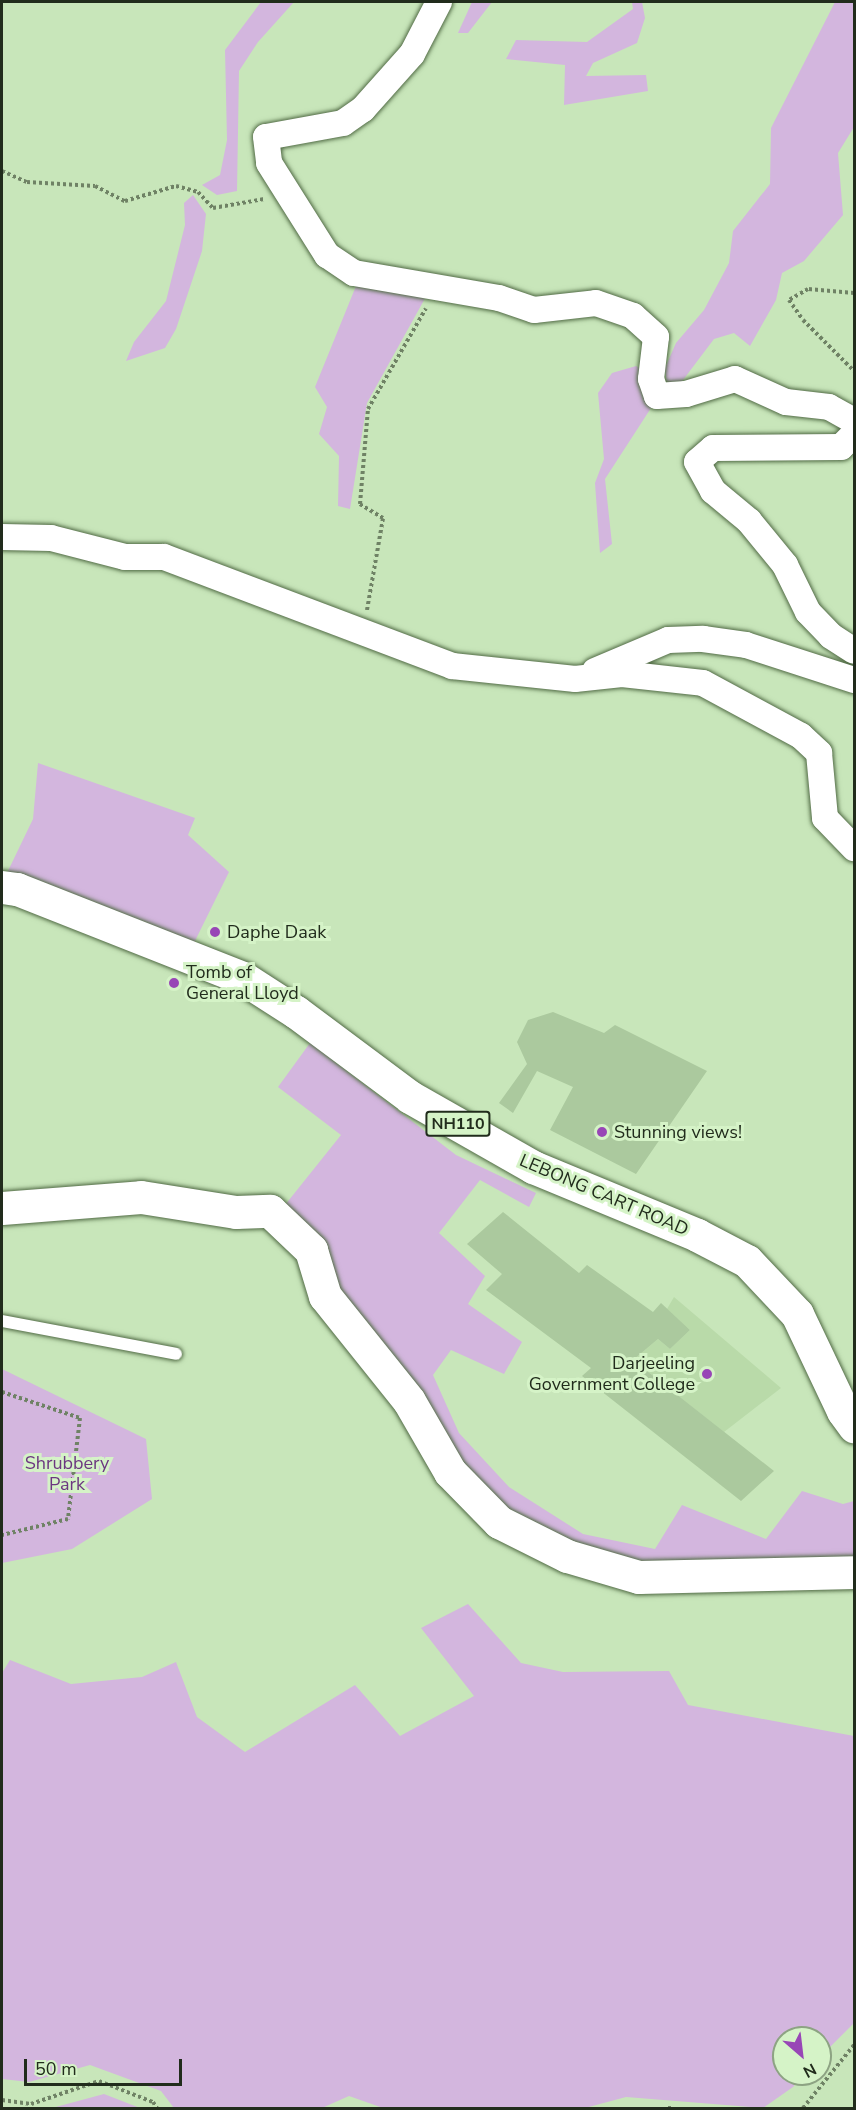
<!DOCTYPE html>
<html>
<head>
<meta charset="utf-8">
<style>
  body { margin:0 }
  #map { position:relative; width:856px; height:2110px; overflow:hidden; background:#c8e6ba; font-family:"Nunito Sans",sans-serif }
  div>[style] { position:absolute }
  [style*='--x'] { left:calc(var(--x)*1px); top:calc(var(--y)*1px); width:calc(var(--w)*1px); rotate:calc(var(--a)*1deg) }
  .built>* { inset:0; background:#b9daa9 }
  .green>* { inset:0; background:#d3b6de }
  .building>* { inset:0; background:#abc99e }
  .path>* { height:4px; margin-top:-2px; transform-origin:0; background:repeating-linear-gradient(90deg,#6f8265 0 3px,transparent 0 6px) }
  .roads { filter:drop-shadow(0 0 2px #516b45) drop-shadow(0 0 2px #516b45) }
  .service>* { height:12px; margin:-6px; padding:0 6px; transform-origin:6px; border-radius:6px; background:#fff }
  .minor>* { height:26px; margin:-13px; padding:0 13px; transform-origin:13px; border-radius:13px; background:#fff }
  .secondary>* { height:33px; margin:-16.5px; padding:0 16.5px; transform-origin:16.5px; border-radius:16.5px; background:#fff }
  .trunk>* { height:33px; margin:-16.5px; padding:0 16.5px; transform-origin:16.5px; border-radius:16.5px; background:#fff }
  .dots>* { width:16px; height:16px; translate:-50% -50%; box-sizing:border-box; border:3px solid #d5f3c7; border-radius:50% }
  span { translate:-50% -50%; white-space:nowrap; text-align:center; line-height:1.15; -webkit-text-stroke:6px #d5f3c7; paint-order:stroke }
  .shield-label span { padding:2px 4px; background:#d5f3c7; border:2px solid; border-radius:4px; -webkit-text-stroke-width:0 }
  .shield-label { font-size:16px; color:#212c1c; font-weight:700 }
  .poi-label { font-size:18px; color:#212c1c }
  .left { translate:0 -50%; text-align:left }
  .right { translate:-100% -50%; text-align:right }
  .street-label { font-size:18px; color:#212c1c }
  .park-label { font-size:18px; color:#6c3780 }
  .frame { position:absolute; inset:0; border:3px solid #212c1c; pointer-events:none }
  .north { position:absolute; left:772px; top:2026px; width:60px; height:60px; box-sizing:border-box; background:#d5f3c7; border:2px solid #8da383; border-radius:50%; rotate:152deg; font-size:16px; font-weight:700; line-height:24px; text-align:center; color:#212c1c }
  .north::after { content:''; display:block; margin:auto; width:21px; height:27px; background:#9846b6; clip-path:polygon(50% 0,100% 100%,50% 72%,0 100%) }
  .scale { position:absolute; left:24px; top:2059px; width:158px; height:27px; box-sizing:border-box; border:3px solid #212c1c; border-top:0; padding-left:8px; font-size:18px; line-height:21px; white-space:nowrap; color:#212c1c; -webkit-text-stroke:4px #d5f3c7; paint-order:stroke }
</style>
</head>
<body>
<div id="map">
  <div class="built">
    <i style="clip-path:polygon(674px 1297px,781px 1388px,724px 1432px,633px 1360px,658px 1339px,670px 1349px,690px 1330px,667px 1309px)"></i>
  </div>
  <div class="green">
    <i style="clip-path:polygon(261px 2px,294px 2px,258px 42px,239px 71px,237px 191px,217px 195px,202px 185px,220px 175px,227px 140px,225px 50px)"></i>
    <i style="clip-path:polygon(472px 2px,492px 2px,468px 33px,458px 33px)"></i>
    <i style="clip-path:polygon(632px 2px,642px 2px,645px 18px,637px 43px,593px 63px,586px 76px,646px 75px,648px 91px,564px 105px,565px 65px,506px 59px,516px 40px,587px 42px,633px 9px)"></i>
    <i style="clip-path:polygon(835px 2px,854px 2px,854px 127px,838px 153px,843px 215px,804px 261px,782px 273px,776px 300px,750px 346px,734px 333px,714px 339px,680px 384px,667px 385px,665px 368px,676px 343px,704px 310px,729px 263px,733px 231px,770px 184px,771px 128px)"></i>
    <i style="clip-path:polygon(193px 195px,206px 214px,202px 251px,176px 329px,165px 348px,126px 361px,134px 342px,166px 301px,185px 225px,184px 203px)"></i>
    <i style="clip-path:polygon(356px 286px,428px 293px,367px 403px,350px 509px,338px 506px,339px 456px,319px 434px,327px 407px,315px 387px)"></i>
    <i style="clip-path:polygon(636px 366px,648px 374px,651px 408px,605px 479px,612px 544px,600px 553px,595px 483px,604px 459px,598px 393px,612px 373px)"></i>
    <i style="clip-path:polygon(38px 763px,195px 818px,188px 835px,229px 872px,193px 945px,7px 873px,33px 819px)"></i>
    <i style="clip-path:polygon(310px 1043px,456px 1155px,536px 1193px,529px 1207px,480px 1180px,439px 1233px,485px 1276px,468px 1304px,522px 1342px,504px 1374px,451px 1350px,433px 1375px,459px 1433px,509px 1487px,583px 1534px,655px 1549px,682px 1505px,766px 1539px,802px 1491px,843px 1504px,854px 1501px,854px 1563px,642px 1571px,502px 1512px,370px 1345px,285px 1205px,341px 1135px,278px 1087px)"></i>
    <i style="clip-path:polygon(2px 1369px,146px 1439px,152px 1499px,72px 1549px,2px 1563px)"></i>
    <i style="clip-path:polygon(468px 1604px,521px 1663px,563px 1672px,669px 1671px,688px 1705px,854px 1736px,854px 2023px,820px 2057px,820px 2038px,784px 2038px,784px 2074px,805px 2074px,793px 2087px,763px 2108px,626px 2097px,585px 2108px,383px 2108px,349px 2096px,322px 2108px,174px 2108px,161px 2091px,90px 2065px,29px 2082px,2px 2079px,2px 1673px,10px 1660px,71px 1684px,142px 1677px,176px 1662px,197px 1717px,245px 1752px,355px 1685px,400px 1736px,474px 1696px,421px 1628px)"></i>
    <i style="clip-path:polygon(104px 2094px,140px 2108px,52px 2108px)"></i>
  </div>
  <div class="building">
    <i style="clip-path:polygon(553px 1012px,604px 1033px,615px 1025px,707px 1071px,636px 1174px,550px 1130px,573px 1087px,537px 1071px,513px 1113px,499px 1103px,527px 1064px,517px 1042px,528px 1020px)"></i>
    <i style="clip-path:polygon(503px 1212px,579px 1273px,587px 1265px,653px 1312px,661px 1303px,690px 1330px,670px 1349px,658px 1339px,633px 1360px,774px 1471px,741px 1501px,582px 1376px,591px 1368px,486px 1290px,502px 1274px,467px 1244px)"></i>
  </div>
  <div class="path">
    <i style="--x:2;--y:171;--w:27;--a:24"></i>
    <i style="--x:27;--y:182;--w:68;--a:3.4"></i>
    <i style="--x:95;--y:186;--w:34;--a:27"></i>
    <i style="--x:125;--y:201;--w:53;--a:-16.4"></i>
    <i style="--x:176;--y:186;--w:23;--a:15"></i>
    <i style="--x:198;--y:192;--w:22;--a:47"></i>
    <i style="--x:213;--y:208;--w:52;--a:-10"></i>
    <i style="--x:854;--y:293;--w:46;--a:-175"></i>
    <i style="--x:808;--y:289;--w:22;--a:150"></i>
    <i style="--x:789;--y:300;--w:24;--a:55"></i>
    <i style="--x:803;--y:320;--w:72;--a:45"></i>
    <i style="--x:367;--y:610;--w:93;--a:-80.1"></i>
    <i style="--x:383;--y:518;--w:27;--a:-149"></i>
    <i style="--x:360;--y:504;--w:95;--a:-85.2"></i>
    <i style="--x:368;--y:409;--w:116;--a:-60.1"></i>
    <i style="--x:2;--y:1392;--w:82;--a:18.4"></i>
    <i style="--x:80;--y:1418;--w:102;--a:96.8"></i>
    <i style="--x:68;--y:1519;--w:68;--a:166.4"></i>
    <i style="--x:2;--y:2100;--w:29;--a:8"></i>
    <i style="--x:31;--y:2104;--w:72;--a:-18.7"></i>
    <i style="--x:99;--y:2081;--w:58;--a:21.3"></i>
    <i style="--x:153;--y:2102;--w:7;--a:56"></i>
    <i style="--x:668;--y:2108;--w:5;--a:0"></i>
    <i style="--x:803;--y:2108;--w:81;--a:-51"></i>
  </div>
  <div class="roads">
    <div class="service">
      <i style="--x:2;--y:1321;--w:177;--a:10.7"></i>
    </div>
    <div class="minor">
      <i style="--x:439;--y:2;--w:59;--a:117.4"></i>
      <i style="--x:412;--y:54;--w:74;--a:131.7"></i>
      <i style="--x:363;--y:109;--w:24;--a:145"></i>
      <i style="--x:343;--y:123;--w:78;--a:169.7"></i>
      <i style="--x:266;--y:137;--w:26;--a:83"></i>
      <i style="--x:269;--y:163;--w:109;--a:57.8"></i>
      <i style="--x:327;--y:255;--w:32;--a:34"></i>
      <i style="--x:354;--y:273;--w:147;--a:9.8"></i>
      <i style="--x:499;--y:298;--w:37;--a:19"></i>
      <i style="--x:534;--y:310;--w:62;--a:-6.4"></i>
      <i style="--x:596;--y:303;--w:39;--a:19"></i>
      <i style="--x:633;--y:316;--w:31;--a:42"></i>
      <i style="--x:656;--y:337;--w:42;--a:96.8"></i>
      <i style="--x:651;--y:379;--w:18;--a:71"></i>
      <i style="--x:657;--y:396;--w:29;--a:-4"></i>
      <i style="--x:686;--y:394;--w:51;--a:-17"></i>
      <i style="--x:735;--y:379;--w:56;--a:24.3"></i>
      <i style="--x:786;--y:402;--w:43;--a:6.6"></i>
      <i style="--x:829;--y:407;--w:29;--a:29"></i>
      <i style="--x:854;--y:434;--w:18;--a:135"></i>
      <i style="--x:841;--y:447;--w:128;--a:179.6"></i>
      <i style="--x:713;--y:448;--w:21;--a:139"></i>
      <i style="--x:697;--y:462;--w:33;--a:61"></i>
      <i style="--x:713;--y:491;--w:47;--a:39.8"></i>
      <i style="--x:749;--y:521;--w:57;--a:50.7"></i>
      <i style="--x:785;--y:565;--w:52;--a:63.9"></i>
      <i style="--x:808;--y:612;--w:33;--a:46"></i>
      <i style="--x:831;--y:636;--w:27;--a:33"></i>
      <i style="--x:2;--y:537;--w:49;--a:1.2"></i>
      <i style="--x:51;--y:538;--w:76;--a:14.4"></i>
      <i style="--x:125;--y:557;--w:39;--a:0"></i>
      <i style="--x:164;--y:557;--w:308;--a:20.7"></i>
      <i style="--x:452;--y:666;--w:124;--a:6"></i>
      <i style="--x:575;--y:679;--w:47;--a:-6.1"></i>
      <i style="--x:622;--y:674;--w:81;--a:6.3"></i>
      <i style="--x:703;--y:683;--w:111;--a:28.4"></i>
      <i style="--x:801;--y:736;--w:25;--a:43"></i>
      <i style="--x:819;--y:753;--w:65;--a:84.7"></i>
      <i style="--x:825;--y:818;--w:42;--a:46"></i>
      <i style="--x:595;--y:671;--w:79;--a:-23"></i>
      <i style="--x:668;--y:640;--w:35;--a:-2"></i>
      <i style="--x:703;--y:639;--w:43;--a:7.9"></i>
      <i style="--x:746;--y:645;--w:114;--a:18"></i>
    </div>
    <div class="secondary">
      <i style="--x:2;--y:1208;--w:139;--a:-4.5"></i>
      <i style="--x:141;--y:1197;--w:96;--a:9"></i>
      <i style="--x:236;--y:1212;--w:34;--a:-2"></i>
      <i style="--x:270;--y:1211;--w:57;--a:43.6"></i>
      <i style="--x:311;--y:1250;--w:48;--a:73.1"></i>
      <i style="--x:325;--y:1296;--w:134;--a:51.3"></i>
      <i style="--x:409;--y:1401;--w:82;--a:60"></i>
      <i style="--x:450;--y:1472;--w:70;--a:45.6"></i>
      <i style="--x:499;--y:1522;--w:76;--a:26.6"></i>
      <i style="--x:567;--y:1556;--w:75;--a:16.3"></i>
      <i style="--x:639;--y:1577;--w:215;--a:-1.3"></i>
    </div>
    <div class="trunk">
      <i style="--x:2;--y:887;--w:15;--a:8"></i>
      <i style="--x:17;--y:889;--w:243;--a:21.5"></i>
      <i style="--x:243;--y:978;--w:63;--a:32.7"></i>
      <i style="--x:296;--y:1012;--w:142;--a:36.7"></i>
      <i style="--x:410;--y:1097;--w:142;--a:29.6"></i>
      <i style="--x:533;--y:1167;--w:178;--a:22.5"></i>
      <i style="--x:697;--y:1235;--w:56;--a:27.5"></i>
      <i style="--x:747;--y:1261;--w:73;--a:46.7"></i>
      <i style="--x:797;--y:1314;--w:107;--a:64.6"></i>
      <i style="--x:843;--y:1411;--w:19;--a:54"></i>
    </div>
  </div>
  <div class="dots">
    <i style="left:215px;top:932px;background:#9846b6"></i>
    <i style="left:174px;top:983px;background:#9846b6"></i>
    <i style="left:602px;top:1132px;background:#9846b6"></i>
    <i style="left:707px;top:1374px;background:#9846b6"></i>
  </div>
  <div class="shield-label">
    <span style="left:458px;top:1124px">NH110</span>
  </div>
  <div class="poi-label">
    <span class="left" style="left:227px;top:932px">Daphe Daak</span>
    <span class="left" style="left:186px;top:983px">Tomb of<br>General Lloyd</span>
    <span class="left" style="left:614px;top:1132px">Stunning views!</span>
    <span class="right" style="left:695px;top:1374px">Darjeeling<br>Government College</span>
  </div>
  <div class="street-label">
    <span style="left:604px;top:1195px;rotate:23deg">LEBONG CART ROAD</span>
  </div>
  <div class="park-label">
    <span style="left:67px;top:1474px">Shrubbery<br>Park</span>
  </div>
  <div class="frame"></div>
  <div class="north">N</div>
  <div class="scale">50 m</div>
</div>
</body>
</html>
